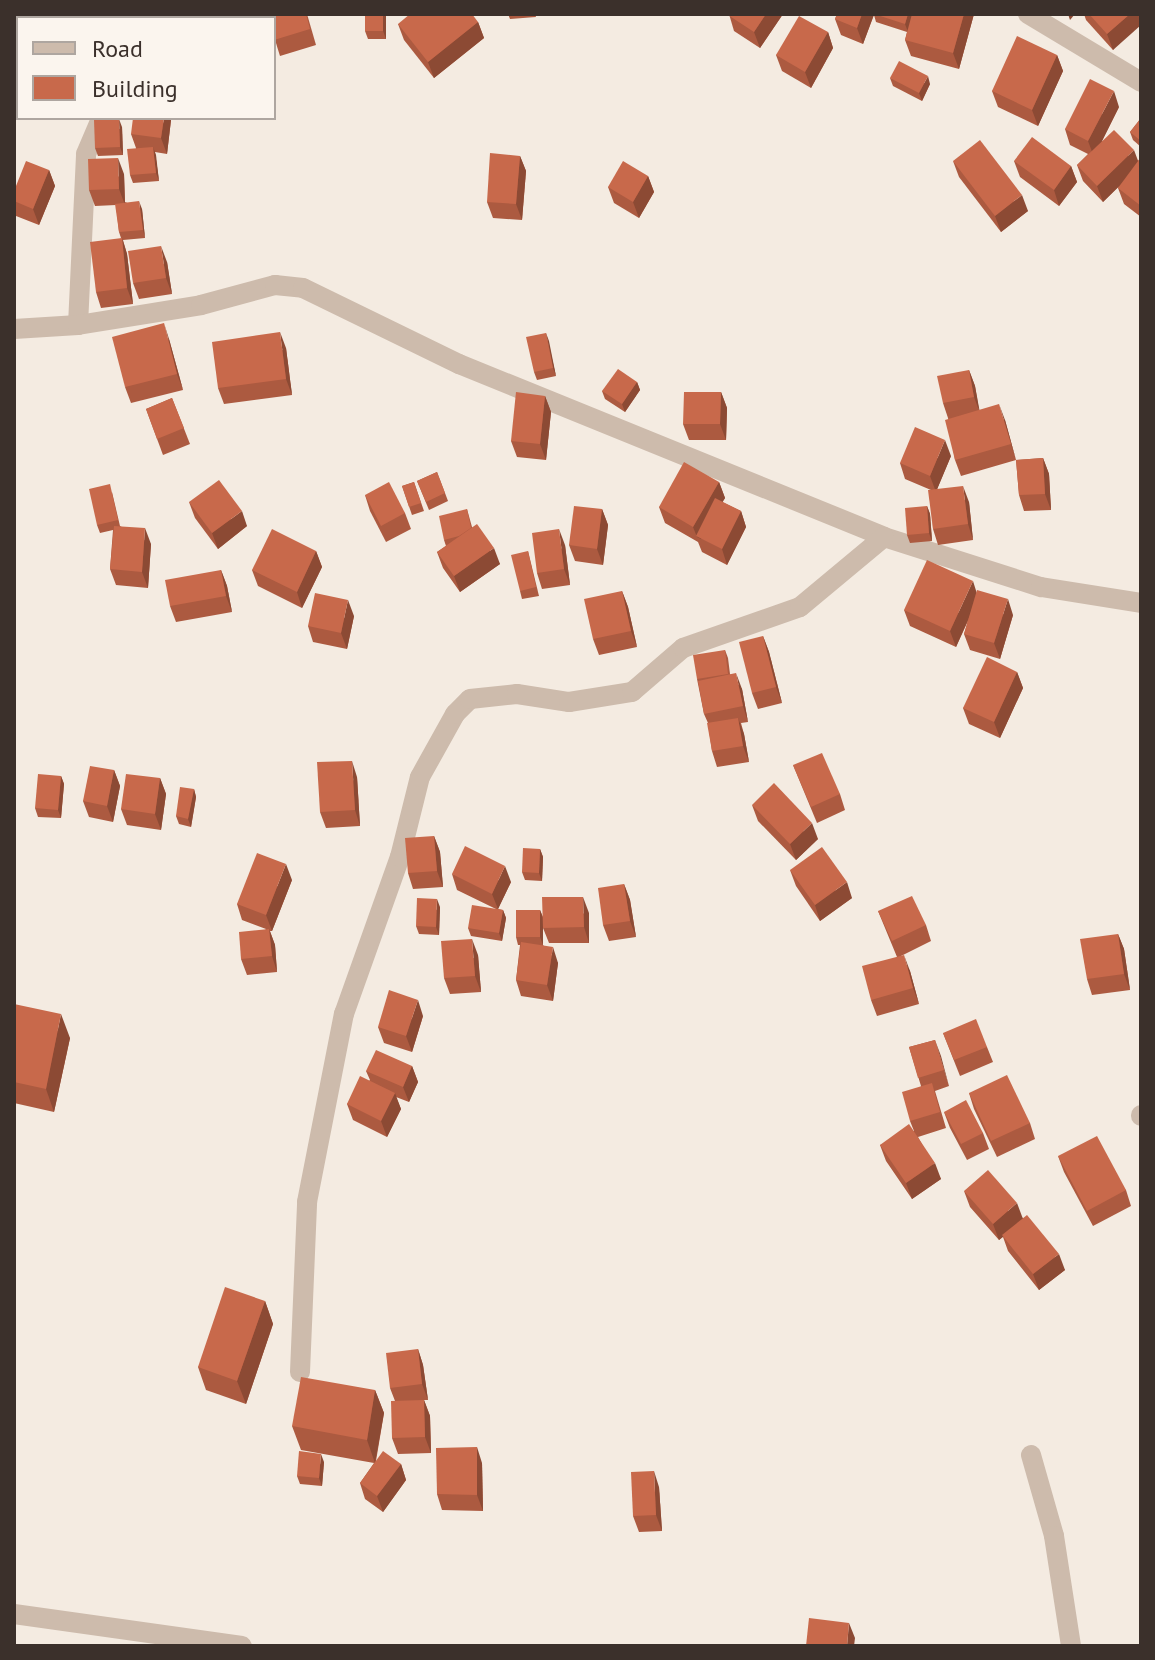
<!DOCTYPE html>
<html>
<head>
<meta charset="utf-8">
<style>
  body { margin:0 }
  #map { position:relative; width:1155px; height:1660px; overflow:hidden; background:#f4ebe1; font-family:"PT Sans",sans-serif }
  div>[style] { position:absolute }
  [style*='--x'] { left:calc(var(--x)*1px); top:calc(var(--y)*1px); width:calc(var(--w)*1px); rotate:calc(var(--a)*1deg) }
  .minor>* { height:20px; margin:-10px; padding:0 10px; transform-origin:10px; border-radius:10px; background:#cdbbac }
  .tertiary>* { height:20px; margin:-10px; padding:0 10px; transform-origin:10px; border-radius:10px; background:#cdbbac }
  .wall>* { inset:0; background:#ac5a40 }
  .shaded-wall>* { inset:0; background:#8c4a34 }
  .building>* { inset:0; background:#c8694b }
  span { translate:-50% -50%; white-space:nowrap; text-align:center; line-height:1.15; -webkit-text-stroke:8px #fbf5ee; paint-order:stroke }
  .frame { position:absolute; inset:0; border:16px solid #3b302b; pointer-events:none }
  .legend { position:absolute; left:16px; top:16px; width:260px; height:104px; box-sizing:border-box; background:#fbf5ee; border:2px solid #aea6a0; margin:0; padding:10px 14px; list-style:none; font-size:24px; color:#3b302b }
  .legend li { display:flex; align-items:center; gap:16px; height:40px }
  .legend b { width:40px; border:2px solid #aea6a0 }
</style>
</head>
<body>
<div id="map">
  <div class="minor">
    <i style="--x:136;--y:18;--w:4;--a:-90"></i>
    <i style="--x:78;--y:325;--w:171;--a:-87.3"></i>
    <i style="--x:86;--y:154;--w:39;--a:-67"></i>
    <i style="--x:14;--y:329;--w:64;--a:-3.6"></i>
    <i style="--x:78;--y:325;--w:125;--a:-9.2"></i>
    <i style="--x:201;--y:305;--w:77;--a:-15.1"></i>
    <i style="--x:275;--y:285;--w:28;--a:6"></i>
    <i style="--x:303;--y:288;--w:174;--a:26"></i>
    <i style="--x:459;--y:364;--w:459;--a:22.1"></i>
    <i style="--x:884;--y:537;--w:165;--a:17.7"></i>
    <i style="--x:1041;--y:587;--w:101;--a:9.1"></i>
    <i style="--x:1141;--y:1116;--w:1;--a:-90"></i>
    <i style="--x:300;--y:1372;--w:170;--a:-87.6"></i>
    <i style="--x:307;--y:1202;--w:192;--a:-78.9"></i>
    <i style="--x:344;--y:1014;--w:167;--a:-70.4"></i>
    <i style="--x:400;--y:857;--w:82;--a:-76"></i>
    <i style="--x:420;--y:777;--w:72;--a:-60.9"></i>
    <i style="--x:455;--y:714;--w:21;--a:-45"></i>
    <i style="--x:470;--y:699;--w:47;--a:-6.1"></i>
    <i style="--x:517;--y:694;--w:53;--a:8.7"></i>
    <i style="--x:569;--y:702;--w:64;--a:-9"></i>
    <i style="--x:632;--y:692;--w:67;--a:-40.8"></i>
    <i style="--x:683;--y:648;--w:124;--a:-19.3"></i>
    <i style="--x:800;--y:607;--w:109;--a:-39.8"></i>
    <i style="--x:1031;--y:1455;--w:84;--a:74.1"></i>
    <i style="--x:1054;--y:1536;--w:111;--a:81.2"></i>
    <i style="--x:14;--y:1614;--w:230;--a:8"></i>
  </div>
  <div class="tertiary">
    <i style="--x:1028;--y:14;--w:132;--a:31"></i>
  </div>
  <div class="wall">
    <i style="clip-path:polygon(14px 14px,41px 14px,40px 18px,18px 18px,18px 32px,14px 31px)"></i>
    <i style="clip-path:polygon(267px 14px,307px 14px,316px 45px,280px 56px)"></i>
    <i style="clip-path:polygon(365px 14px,386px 14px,386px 39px,368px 39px,365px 31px)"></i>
    <i style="clip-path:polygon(508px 14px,535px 14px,536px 17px,510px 19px)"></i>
    <i style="clip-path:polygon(729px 14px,783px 14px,760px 48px,734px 31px)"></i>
    <i style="clip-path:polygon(837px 14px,974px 14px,959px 69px,911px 56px,905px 40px,907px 32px,876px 22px,874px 15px,863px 44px,841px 35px,835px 19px)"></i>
    <i style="clip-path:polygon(1084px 14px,1141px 14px,1113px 50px,1086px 20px)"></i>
    <i style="clip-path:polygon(478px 22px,484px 38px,434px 78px,404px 40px,398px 24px)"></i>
    <i style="clip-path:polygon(828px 32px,833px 48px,811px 88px,782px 71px,776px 55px)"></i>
    <i style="clip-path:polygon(1057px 55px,1063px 71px,1038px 126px,998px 107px,992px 91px)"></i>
    <i style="clip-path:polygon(890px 78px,930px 84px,922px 101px,893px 86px)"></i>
    <i style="clip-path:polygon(1119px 107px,1102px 141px,1138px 161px,1141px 157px,1141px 217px,1124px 204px,1118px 188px,1119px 186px,1103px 202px,1083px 181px,1077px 165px,1088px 154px,1070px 145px,1065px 129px)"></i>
    <i style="clip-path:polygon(1141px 118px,1141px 147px,1133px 140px,1130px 132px)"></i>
    <i style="clip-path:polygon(171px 120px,167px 154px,155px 152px,159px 181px,133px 183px,130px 175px,136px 148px,131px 134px)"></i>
    <i style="clip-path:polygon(122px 127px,123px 155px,98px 156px,95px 148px)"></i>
    <i style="clip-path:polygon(520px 156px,526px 171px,522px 220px,493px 218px,487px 202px)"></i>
    <i style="clip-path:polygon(953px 161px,1028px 211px,1001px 232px,959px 177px)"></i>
    <i style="clip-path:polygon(1014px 161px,1071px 166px,1077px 182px,1059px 206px,1020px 177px)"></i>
    <i style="clip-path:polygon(49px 170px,55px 186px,39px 225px,16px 216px,14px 210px,14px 191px)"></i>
    <i style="clip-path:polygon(124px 174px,125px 202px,142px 209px,145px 238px,123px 240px,127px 254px,133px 304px,101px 308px,96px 292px,121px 238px,119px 232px,116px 205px,95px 206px,89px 190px)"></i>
    <i style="clip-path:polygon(648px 176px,654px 192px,639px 218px,614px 203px,608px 187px)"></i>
    <i style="clip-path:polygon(167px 262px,172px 294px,139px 299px,133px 283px)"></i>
    <i style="clip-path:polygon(546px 333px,556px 376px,537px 380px,534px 372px)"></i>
    <i style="clip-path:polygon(169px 339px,183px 390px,131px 403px,125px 387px)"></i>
    <i style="clip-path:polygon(286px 348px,292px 395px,224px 404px,218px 388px)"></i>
    <i style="clip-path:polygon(969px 370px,975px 386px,979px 410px,1005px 420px,1016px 460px,1043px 458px,1049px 474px,1051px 510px,1024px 511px,1019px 495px,1016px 460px,961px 476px,955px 460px,948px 418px,943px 403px)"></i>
    <i style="clip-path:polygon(637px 382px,640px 390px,625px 412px,605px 399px,602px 391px)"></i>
    <i style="clip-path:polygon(721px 392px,727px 408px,726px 440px,689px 440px,683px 424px)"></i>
    <i style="clip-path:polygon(545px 396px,551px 412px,546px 460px,517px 457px,511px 441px)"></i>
    <i style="clip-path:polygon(172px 398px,190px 444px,163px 455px,146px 409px)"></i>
    <i style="clip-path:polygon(951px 456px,937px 489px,969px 502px,973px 540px,938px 545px,933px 529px,931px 490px,905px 479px,900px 463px)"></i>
    <i style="clip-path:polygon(437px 472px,448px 501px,429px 510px,417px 481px)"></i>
    <i style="clip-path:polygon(414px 482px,424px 511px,412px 515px,402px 486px)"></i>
    <i style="clip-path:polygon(719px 482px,725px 498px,722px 502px,741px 511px,746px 527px,727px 565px,702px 552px,698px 542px,665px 523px,659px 507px)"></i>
    <i style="clip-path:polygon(112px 492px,120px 526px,151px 544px,148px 588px,116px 585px,110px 569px,113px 530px,100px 533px,97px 525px)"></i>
    <i style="clip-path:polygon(365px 495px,405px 513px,411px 529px,386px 542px,370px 511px)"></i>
    <i style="clip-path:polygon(189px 502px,247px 526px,218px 549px,195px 518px)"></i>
    <i style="clip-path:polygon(927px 506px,930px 514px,932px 541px,910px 543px,907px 535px)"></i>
    <i style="clip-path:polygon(467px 509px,472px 527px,500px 564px,460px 592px,443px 568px,437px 552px,446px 546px,444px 540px)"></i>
    <i style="clip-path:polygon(602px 509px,608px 525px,603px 565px,575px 561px,569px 545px)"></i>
    <i style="clip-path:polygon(565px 545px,570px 585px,542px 589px,537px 573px)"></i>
    <i style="clip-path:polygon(316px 551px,322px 567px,302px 608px,258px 586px,252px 570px)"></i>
    <i style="clip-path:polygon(528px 551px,539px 596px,522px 599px,520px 591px)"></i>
    <i style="clip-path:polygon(221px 570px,227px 586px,232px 612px,176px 622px,170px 606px)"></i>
    <i style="clip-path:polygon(622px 591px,628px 607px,637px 647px,599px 655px,593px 639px)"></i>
    <i style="clip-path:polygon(904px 610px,1013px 615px,1000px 659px,970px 650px,964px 634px,968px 621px,956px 647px,910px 626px)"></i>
    <i style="clip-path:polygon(354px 616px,347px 649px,313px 642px,308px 626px)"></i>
    <i style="clip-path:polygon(763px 636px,769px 652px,782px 703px,758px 709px,752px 693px)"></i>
    <i style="clip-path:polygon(725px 650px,728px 658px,730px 674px,742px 689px,748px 722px,741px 723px,744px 734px,749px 762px,717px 767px,712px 751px,708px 723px,704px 714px,697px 679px)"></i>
    <i style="clip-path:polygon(1017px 672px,1023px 688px,1000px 738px,969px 724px,963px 708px)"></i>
    <i style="clip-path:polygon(793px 765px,840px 794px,845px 810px,817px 823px)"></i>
    <i style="clip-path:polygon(114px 770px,120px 786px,113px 822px,89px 817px,83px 801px)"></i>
    <i style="clip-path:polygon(61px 776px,64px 784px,61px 818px,38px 817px,35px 808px)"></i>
    <i style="clip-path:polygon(357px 777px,360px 826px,326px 828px,320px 812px)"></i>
    <i style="clip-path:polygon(160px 778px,166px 794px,161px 830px,127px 825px,121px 809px)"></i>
    <i style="clip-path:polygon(194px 789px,196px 797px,191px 827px,179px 824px,176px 816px)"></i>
    <i style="clip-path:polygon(752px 805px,818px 839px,796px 860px,758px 821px)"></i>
    <i style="clip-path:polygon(434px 836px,440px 852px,443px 887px,413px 889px,408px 873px)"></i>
    <i style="clip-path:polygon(540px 849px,543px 857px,542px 881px,525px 880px,522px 872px)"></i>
    <i style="clip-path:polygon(790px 870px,852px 898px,820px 921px,796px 886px)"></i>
    <i style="clip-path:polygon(452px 874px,511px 882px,498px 909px,503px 910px,506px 918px,502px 941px,471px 936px,468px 928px,496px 909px,457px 890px)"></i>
    <i style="clip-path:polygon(292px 880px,272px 931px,270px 931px,275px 945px,277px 972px,247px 975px,241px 959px,266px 929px,242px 920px,237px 904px)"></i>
    <i style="clip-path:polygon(624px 884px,630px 900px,636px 937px,609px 941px,603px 925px)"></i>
    <i style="clip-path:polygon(440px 907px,439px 935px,419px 934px,416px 926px)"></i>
    <i style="clip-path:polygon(540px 910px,543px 917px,589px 913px,589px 943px,549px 943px,543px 928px,543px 945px,558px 963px,553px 1001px,521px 996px,516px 980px,520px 945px,518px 945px,516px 937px)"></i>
    <i style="clip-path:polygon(878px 911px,926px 925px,931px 941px,901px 956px,910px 971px,919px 1004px,877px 1016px,871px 1000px,897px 957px)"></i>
    <i style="clip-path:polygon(1118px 934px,1124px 949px,1130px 990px,1092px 995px,1087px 979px)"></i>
    <i style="clip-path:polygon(478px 955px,481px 992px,450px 994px,444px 978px)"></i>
    <i style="clip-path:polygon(14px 1004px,70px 1038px,54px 1112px,14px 1103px)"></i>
    <i style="clip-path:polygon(423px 1016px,412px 1052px,384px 1043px,378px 1027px)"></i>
    <i style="clip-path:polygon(943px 1033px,987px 1047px,993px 1062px,960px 1076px)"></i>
    <i style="clip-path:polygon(935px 1040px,949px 1086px,935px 1091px,946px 1128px,918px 1137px,941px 1179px,912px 1199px,886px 1161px,880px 1145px,914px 1131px,910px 1121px,921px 1086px,909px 1047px)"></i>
    <i style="clip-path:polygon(412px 1066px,418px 1082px,409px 1102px,396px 1097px,401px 1109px,387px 1137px,353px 1120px,347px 1104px,370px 1080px,366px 1071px)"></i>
    <i style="clip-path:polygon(969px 1093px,1030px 1123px,1035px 1139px,997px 1157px,974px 1109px)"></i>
    <i style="clip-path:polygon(944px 1112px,983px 1133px,989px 1149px,967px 1160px,950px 1128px)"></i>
    <i style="clip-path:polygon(1058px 1156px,1126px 1190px,1131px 1206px,1093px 1226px,1064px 1172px)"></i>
    <i style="clip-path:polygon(964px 1191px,1023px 1218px,1065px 1270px,1039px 1290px,1008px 1251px,1003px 1237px,999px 1240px,970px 1207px)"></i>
    <i style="clip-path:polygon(265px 1301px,273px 1324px,246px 1404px,206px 1390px,198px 1367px)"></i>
    <i style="clip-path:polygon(418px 1349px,423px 1365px,428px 1400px,424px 1400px,430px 1416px,431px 1453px,398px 1454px,392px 1438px,395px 1401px,390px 1388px)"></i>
    <i style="clip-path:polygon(375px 1390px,384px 1413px,376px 1461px,401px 1464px,406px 1480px,383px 1512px,365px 1499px,360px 1483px,374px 1463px,301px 1450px,292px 1426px)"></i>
    <i style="clip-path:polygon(324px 1462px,322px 1486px,300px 1484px,297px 1476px)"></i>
    <i style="clip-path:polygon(482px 1463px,483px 1511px,442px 1510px,437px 1494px)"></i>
    <i style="clip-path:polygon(659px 1487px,662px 1531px,639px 1532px,633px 1516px)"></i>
  </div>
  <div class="shaded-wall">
    <i style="clip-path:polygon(32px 14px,41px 14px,40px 18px,31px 18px)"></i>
    <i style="clip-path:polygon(383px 14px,386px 14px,386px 39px,383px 31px)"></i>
    <i style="clip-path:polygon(766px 14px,783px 14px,760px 48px,754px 32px)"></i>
    <i style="clip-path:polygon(862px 14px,874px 14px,863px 44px,857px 28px)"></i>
    <i style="clip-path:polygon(908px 14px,914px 14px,908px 32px,905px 24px)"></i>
    <i style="clip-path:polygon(964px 14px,974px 14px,959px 69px,953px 53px)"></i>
    <i style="clip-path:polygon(1068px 14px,1075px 14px,1070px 20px)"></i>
    <i style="clip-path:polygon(1130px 14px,1141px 14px,1141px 25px,1113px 50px,1107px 34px)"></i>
    <i style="clip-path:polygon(478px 22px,484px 38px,434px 78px,428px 62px)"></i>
    <i style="clip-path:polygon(828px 32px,833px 48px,811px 88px,805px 72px)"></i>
    <i style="clip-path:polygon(1057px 55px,1063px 71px,1038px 126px,1032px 110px)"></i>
    <i style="clip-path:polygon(928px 76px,930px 84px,922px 101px,919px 93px)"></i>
    <i style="clip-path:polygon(1114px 91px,1119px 107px,1094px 157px,1088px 141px)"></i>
    <i style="clip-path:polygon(164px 118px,170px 118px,171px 120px,167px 154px,161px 138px)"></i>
    <i style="clip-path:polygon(119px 119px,122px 127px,123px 155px,120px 147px)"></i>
    <i style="clip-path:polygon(153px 147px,156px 155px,159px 181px,156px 173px)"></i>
    <i style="clip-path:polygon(1134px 150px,1140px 166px,1103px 202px,1097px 186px)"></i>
    <i style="clip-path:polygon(520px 156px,526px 171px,522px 220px,516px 204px)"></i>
    <i style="clip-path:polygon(118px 158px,124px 174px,125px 205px,119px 189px)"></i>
    <i style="clip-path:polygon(1071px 166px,1077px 182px,1059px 206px,1054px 190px)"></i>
    <i style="clip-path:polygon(49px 170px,55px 186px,39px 225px,33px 209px)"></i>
    <i style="clip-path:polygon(648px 176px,654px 192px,639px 218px,633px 202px)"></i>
    <i style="clip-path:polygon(1022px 195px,1028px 211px,1001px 232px,995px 216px)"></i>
    <i style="clip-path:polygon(139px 201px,142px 209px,145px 238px,143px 230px)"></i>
    <i style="clip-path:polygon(122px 238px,127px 254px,133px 304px,127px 288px)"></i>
    <i style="clip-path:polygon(161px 246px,167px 262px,172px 294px,166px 278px)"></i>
    <i style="clip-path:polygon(164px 323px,169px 339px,183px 390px,177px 374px)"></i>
    <i style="clip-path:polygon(280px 332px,286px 348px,292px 395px,286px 379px)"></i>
    <i style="clip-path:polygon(546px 333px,549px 341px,556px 376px,553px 368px)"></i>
    <i style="clip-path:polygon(969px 370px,975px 386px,980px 413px,974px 397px)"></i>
    <i style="clip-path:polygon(637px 382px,640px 390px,625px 412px,622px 404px)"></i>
    <i style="clip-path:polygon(721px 392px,727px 408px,726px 440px,720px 424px)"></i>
    <i style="clip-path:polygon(545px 396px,551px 412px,546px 460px,540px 444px)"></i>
    <i style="clip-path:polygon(999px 404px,1005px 420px,1016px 460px,1011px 444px)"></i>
    <i style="clip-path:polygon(945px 440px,951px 456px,936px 492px,930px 476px)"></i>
    <i style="clip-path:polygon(1043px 458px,1049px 474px,1051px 510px,1045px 494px)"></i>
    <i style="clip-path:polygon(719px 482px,725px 498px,701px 539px,697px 537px,693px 527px)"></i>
    <i style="clip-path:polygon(963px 486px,969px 502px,973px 540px,968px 524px)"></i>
    <i style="clip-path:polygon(927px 506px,930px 514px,932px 541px,929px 533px)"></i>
    <i style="clip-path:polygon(602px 509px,608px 525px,603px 565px,597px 549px)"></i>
    <i style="clip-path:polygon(242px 511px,247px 526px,218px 549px,212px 533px)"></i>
    <i style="clip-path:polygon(741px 511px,746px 527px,727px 565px,722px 549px)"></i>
    <i style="clip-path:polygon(145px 528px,151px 544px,148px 588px,142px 572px)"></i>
    <i style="clip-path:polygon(559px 529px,565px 545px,570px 585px,564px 569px)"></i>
    <i style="clip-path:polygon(494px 548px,500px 564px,460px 592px,454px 576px)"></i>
    <i style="clip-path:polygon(316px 551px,322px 567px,302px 608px,297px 592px)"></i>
    <i style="clip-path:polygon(221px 570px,227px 586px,232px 612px,226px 596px)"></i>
    <i style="clip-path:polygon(973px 581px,978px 597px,956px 647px,950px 631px)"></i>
    <i style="clip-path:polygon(622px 591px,628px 607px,637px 647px,631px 631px)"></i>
    <i style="clip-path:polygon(1008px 599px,1013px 615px,1000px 659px,994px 643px)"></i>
    <i style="clip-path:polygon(348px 600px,354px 616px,347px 649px,341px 633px)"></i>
    <i style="clip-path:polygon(763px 636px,769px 652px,782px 703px,776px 687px)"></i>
    <i style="clip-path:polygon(1017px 672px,1023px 688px,1000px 738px,994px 722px)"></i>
    <i style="clip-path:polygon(736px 673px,742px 689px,748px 722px,743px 706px)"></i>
    <i style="clip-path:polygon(738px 718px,744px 734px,749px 762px,743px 746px)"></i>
    <i style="clip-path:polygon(352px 761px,357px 777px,360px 826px,355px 810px)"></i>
    <i style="clip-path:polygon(114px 770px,120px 786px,113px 822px,107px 806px)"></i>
    <i style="clip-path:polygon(61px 776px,64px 784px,61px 818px,58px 810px)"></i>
    <i style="clip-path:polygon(160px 778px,166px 794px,161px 830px,155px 814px)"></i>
    <i style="clip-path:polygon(194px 789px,196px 797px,191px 827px,188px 819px)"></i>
    <i style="clip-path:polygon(812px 823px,818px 839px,796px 860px,790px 844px)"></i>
    <i style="clip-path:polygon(434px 836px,440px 852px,443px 887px,437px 871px)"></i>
    <i style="clip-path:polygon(540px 849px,543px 857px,542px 881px,539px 873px)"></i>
    <i style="clip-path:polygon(286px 864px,292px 880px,272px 931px,266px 915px)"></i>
    <i style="clip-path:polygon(505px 866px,511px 882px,498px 909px,492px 894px)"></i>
    <i style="clip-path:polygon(847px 882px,852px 898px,820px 921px,815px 905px)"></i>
    <i style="clip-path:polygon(624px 884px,630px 900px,636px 937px,630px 921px)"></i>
    <i style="clip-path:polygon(583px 897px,589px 913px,589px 943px,584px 927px)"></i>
    <i style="clip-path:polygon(437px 899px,440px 907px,439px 935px,436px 927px)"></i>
    <i style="clip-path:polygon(503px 910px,506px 918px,502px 941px,499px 933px)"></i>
    <i style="clip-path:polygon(540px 910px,543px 918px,543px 945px,540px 937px)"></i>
    <i style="clip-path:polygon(269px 929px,275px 945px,277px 972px,272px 956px)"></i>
    <i style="clip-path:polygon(1118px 934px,1124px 949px,1130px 990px,1124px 974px)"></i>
    <i style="clip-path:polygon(472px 939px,478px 955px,481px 992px,475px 976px)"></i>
    <i style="clip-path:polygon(553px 947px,558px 963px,553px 1001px,547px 985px)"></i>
    <i style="clip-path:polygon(904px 955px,910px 971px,919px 1004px,913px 988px)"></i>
    <i style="clip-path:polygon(418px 1000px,423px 1016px,412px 1052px,406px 1036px)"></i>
    <i style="clip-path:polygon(61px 1014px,70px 1038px,54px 1112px,46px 1089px)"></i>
    <i style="clip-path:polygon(935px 1040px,941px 1056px,949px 1086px,944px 1070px)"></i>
    <i style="clip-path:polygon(412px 1066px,418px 1082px,409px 1102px,403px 1087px)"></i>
    <i style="clip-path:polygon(395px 1093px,401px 1109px,387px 1137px,381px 1121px)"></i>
    <i style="clip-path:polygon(935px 1163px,941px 1179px,912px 1199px,906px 1183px)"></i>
    <i style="clip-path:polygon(1017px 1203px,1023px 1219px,999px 1240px,993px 1224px)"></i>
    <i style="clip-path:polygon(1059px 1254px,1065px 1270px,1039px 1290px,1033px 1274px)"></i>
    <i style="clip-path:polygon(265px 1301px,273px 1324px,246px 1404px,237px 1381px)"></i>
    <i style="clip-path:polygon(418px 1349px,423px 1365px,428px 1400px,422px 1384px)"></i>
    <i style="clip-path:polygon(375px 1390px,384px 1413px,375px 1463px,367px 1440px)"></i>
    <i style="clip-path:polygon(424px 1400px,430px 1416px,431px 1453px,425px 1437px)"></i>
    <i style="clip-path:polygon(477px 1447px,482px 1463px,483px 1511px,477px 1495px)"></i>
    <i style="clip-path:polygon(321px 1454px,324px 1462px,322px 1486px,319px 1478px)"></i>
    <i style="clip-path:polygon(401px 1464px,406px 1480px,383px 1512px,377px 1496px)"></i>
    <i style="clip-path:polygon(654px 1471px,659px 1487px,662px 1531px,656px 1515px)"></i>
    <i style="clip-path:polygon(849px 1623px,855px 1638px,854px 1646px,847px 1646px)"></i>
  </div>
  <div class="building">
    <i style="clip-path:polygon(14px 14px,32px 14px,31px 18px,19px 18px,14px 17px)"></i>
    <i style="clip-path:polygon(206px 14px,257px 14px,258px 18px,207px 18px)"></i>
    <i style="clip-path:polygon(267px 14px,306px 14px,310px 29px,274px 40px,274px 18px,268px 18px)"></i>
    <i style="clip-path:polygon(365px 14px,383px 14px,383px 31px,365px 31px)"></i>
    <i style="clip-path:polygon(410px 14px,472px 14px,478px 22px,428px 62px,398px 24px)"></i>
    <i style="clip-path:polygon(729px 14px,766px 14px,754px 32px,728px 15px)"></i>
    <i style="clip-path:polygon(837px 14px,862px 14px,857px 28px,835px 19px)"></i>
    <i style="clip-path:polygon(874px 14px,908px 14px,905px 24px)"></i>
    <i style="clip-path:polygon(912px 14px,964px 14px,953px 53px,905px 40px)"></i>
    <i style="clip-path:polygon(1089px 14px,1130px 14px,1107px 34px)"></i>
    <i style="clip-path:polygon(799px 16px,828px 32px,805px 72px,776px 55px)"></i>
    <i style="clip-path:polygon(1017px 36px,1057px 55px,1032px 110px,992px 91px)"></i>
    <i style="clip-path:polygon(899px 61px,928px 76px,919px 93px,890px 78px)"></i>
    <i style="clip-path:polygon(1090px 79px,1114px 91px,1088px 141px,1065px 129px)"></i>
    <i style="clip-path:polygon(133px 118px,164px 118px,161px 138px,131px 134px)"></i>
    <i style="clip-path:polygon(1141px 118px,1141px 141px,1130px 132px)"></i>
    <i style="clip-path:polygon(119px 119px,120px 147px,95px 148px,94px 120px)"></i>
    <i style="clip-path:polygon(1114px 130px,1134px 150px,1097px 186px,1077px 165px)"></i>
    <i style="clip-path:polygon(1032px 137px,1071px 166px,1054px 190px,1014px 161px)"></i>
    <i style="clip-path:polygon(980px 140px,1022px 195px,995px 216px,953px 161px)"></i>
    <i style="clip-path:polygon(153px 147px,156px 173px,130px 175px,127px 149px)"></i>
    <i style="clip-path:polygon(490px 153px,520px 156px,516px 204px,487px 202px)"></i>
    <i style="clip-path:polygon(1141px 157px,1141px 206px,1118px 188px)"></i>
    <i style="clip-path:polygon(118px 158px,119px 189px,89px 190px,88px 159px)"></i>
    <i style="clip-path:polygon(26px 161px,49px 170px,33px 209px,14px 201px,14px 191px)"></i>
    <i style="clip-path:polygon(623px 161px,648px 176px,633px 202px,608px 187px)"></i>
    <i style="clip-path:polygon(139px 201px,143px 230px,119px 232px,115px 204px)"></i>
    <i style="clip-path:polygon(122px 238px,127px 288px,96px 292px,90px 242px)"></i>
    <i style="clip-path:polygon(161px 246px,166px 278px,133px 283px,128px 251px)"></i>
    <i style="clip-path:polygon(164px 323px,177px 374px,125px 387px,112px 337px)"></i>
    <i style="clip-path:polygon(280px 332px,286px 379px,218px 388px,212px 342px)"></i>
    <i style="clip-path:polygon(546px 333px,553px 368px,534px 372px,526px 337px)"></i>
    <i style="clip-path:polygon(618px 369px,637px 382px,622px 404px,602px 391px)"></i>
    <i style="clip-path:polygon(969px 370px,974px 397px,943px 403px,937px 376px)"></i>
    <i style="clip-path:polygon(516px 392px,545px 396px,540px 444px,511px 441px)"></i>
    <i style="clip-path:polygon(684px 392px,721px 392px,720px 424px,683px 424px)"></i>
    <i style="clip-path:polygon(172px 398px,184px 428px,157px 439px,146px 409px)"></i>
    <i style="clip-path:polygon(999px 404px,1011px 444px,955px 460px,945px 420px)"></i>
    <i style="clip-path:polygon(915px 427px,945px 440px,930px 476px,900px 463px)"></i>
    <i style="clip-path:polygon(1043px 458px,1045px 494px,1019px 495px,1016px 460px)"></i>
    <i style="clip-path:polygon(684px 462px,719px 482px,693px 527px,659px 507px)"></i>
    <i style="clip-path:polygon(437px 472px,445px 493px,426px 502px,417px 481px)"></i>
    <i style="clip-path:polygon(219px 480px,242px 511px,212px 533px,189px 502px)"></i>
    <i style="clip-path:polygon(389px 482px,405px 513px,381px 526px,365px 495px)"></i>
    <i style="clip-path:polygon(414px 482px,421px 503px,409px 507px,402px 486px)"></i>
    <i style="clip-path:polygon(110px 484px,118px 520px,97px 525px,89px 489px)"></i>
    <i style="clip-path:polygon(963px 486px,968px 524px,933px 529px,928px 490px)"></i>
    <i style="clip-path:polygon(715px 498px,741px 511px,722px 549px,696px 536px)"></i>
    <i style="clip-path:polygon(574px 506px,602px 509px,597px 549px,569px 545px)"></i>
    <i style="clip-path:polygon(927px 506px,929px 533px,907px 535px,905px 508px)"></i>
    <i style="clip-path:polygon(467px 509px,471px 528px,459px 536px,444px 540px,439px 516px)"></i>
    <i style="clip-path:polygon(477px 524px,494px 548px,454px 576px,437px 552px)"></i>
    <i style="clip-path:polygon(114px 526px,145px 528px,142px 572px,110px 569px)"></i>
    <i style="clip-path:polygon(272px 529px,316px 551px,297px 592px,252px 570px)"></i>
    <i style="clip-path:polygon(559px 529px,564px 569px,537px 573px,532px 533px)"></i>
    <i style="clip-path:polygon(528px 551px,536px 587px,520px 591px,511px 555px)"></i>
    <i style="clip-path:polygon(927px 560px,973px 581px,950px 631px,904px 610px)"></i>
    <i style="clip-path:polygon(221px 570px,226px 596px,170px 606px,165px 580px)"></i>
    <i style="clip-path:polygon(977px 590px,1008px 599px,994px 643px,964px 634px)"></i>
    <i style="clip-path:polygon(622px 591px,631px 631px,593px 639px,584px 599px)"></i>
    <i style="clip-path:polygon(315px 593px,348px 600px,341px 633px,308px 626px)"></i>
    <i style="clip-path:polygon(763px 636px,776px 687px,752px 693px,739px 642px)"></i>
    <i style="clip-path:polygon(725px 650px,728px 674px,697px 679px,693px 655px)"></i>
    <i style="clip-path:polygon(987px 657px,1017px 672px,994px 722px,963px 708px)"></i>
    <i style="clip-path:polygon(736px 673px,743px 706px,704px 714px,698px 681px)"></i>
    <i style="clip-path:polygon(738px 718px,743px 746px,712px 751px,707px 723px)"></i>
    <i style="clip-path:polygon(822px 753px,840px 794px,811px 807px,793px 765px)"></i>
    <i style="clip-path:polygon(352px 761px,355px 810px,320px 812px,317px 762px)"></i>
    <i style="clip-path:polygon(90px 766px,114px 770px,107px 806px,83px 801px)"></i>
    <i style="clip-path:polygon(38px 774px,61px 776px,58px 810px,35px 808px)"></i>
    <i style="clip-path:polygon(126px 774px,160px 778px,155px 814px,121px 809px)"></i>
    <i style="clip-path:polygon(774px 783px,812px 823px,790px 844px,752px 805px)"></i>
    <i style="clip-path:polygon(180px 787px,194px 789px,188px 819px,176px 816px)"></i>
    <i style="clip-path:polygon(434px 836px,437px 871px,408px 873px,405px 838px)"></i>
    <i style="clip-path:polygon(465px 846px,505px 866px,492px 894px,452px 874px)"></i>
    <i style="clip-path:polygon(822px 847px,847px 882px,815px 905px,790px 870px)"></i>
    <i style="clip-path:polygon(523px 848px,540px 849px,539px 873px,522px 872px)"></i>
    <i style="clip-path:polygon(257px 853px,286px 864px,266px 915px,237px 904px)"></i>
    <i style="clip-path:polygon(624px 884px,630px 921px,603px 925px,598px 888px)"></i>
    <i style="clip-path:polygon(912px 896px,926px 925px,892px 941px,878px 911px)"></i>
    <i style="clip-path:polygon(542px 897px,583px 897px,584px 927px,543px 928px)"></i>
    <i style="clip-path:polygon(417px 898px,437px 899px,436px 927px,416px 926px)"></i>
    <i style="clip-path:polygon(472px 905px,503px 910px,499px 933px,468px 928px)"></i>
    <i style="clip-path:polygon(516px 910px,540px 910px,540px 937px,516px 937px)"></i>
    <i style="clip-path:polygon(269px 929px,272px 956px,241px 959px,239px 932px)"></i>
    <i style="clip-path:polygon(1118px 934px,1124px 974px,1087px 979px,1080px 939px)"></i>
    <i style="clip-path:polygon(472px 939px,475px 976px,444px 978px,441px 941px)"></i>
    <i style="clip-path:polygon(521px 942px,553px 947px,547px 985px,516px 980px)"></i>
    <i style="clip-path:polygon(904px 955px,913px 988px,871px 1000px,862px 966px)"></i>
    <i style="clip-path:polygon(389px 990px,418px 1000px,406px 1036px,378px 1027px)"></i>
    <i style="clip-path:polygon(14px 1004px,61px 1014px,46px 1089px,14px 1082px)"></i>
    <i style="clip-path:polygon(976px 1019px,987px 1047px,954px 1060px,943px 1033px)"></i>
    <i style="clip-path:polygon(935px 1040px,944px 1070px,918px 1078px,909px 1047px)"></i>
    <i style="clip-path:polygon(376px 1050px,412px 1066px,403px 1087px,366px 1071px)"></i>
    <i style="clip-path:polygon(1007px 1075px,1030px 1123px,991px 1141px,969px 1093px)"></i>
    <i style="clip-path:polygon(360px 1076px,395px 1093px,381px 1121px,347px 1104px)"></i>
    <i style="clip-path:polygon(932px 1083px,940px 1112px,910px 1121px,902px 1092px)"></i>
    <i style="clip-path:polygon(966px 1100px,983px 1133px,961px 1144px,944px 1112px)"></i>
    <i style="clip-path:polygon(909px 1124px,935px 1163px,906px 1183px,880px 1145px)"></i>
    <i style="clip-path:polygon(1097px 1136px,1126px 1190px,1087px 1211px,1058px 1156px)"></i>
    <i style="clip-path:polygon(988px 1170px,1017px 1203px,993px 1224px,964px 1191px)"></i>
    <i style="clip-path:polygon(1027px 1215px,1059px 1254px,1033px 1274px,1002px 1235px)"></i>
    <i style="clip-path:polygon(225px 1287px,265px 1301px,237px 1381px,198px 1367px)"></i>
    <i style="clip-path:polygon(418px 1349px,422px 1384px,390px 1388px,386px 1353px)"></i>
    <i style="clip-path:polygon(301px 1377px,375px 1390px,367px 1440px,292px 1426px)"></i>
    <i style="clip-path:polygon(424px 1400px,425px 1437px,392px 1438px,391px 1401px)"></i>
    <i style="clip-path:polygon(477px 1447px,477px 1495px,437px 1494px,436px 1448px)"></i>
    <i style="clip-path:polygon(299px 1451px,321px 1454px,319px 1478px,297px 1476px)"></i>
    <i style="clip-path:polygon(383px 1451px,401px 1464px,377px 1496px,360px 1483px)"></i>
    <i style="clip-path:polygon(654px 1471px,656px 1515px,633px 1516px,631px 1472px)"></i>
    <i style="clip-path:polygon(809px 1618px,849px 1623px,847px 1646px,806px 1646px)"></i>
  </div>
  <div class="frame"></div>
  <ul class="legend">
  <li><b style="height:10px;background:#cdbbac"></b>Road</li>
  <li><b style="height:22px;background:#c8694b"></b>Building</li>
  </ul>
</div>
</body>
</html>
